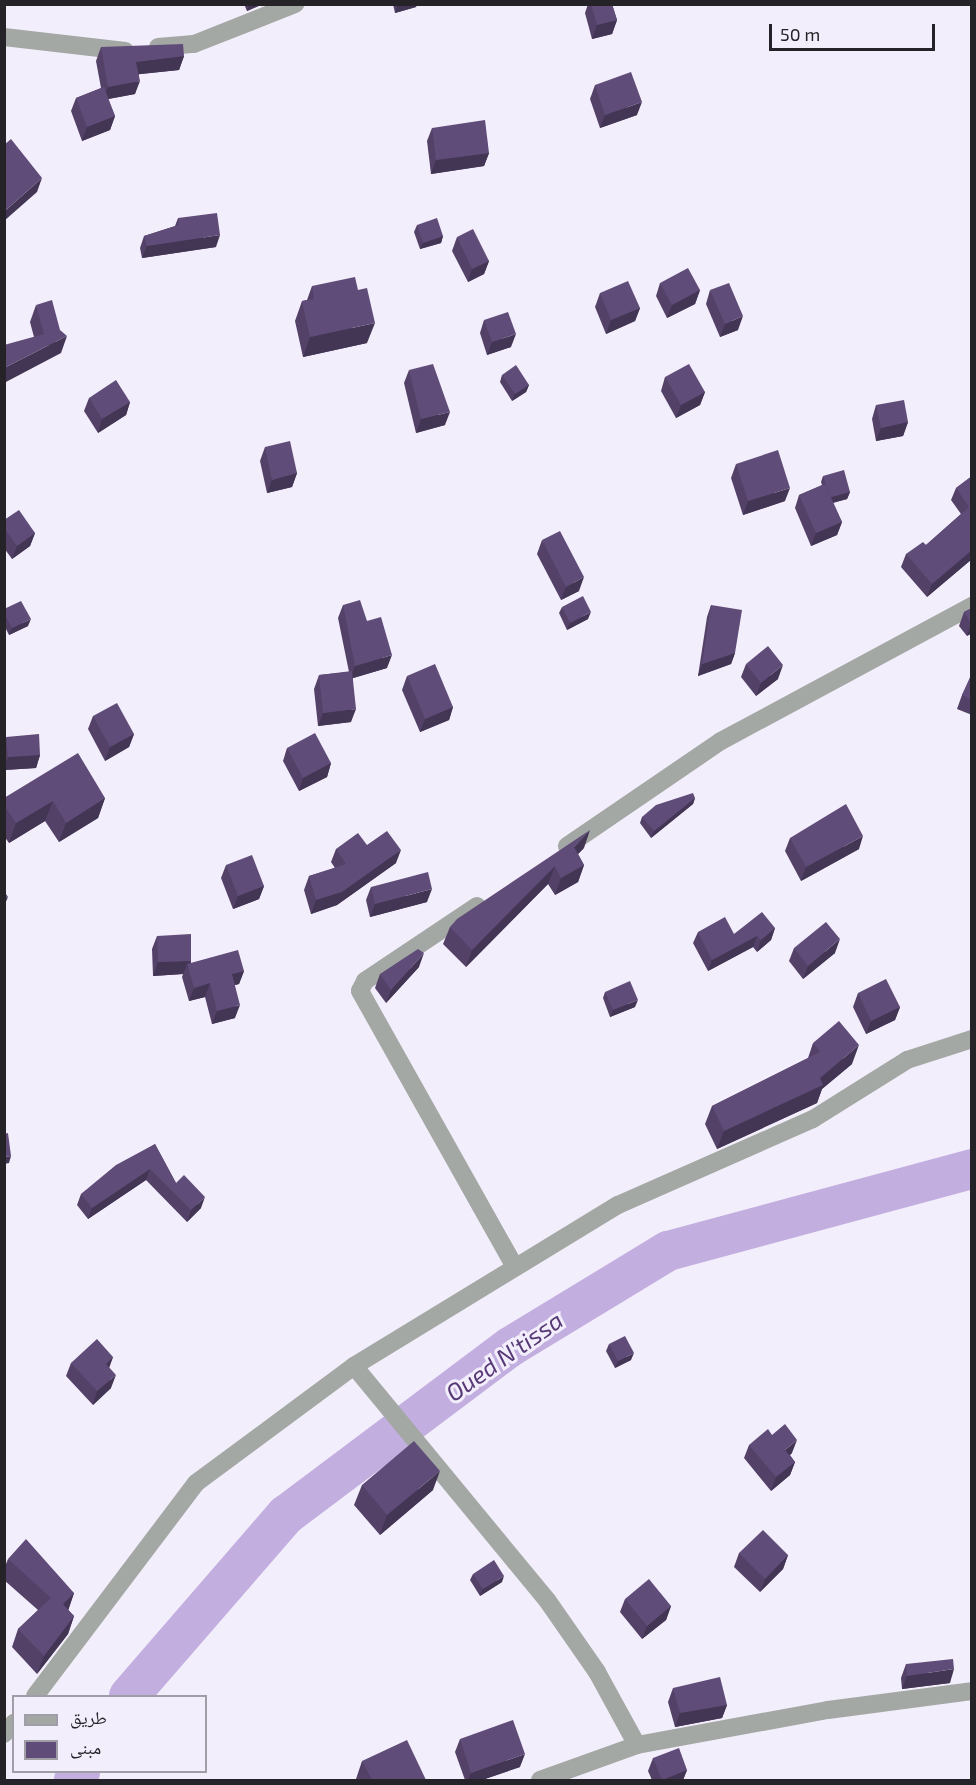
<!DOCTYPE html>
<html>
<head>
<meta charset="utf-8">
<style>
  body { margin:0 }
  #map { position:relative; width:976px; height:1785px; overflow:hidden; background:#f3eefb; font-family:"Exo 2","Noto Naskh Arabic",sans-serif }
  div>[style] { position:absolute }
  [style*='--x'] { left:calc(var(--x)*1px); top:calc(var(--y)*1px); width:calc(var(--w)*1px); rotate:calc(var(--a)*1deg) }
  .river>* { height:40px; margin:-20px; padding:0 20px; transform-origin:20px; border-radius:20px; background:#c3aee0 }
  .minor>* { height:18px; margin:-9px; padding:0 9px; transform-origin:9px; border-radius:9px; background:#a3a8a4 }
  .wall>* { inset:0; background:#534167 }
  .shaded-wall>* { inset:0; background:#433554 }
  .building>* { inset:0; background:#604c78 }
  span { translate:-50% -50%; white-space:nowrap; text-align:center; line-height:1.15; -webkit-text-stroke:6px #f3eefb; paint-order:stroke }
  .water-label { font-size:24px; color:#563976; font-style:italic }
  .frame { position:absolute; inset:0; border:6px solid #252328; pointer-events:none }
  .legend { position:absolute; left:12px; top:1695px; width:195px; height:78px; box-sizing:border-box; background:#f3eefb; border:2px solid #a19da7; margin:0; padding:8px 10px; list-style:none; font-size:18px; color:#252328 }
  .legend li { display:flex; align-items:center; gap:12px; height:30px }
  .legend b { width:30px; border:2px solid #a19da7 }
  .scale { position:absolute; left:769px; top:24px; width:166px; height:27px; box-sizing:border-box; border:3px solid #252328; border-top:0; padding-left:8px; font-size:18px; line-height:21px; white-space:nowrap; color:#252328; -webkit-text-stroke:4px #f3eefb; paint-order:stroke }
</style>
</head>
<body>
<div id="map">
  <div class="river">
    <i style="--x:129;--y:1696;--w:240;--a:-49.1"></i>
    <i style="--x:286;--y:1515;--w:280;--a:-36.9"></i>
    <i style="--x:510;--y:1347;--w:185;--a:-31.3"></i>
    <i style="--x:668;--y:1251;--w:315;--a:-15.1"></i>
    <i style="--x:74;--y:1780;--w:10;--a:-53"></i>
  </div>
  <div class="minor">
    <i style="--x:4;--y:37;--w:122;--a:6.6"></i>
    <i style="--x:158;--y:47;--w:36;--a:-5"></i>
    <i style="--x:194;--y:44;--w:109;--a:-21.6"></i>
    <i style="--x:567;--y:846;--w:186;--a:-34.3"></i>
    <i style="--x:721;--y:741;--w:285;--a:-28.3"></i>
    <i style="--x:477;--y:906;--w:135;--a:146.2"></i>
    <i style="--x:365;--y:981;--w:11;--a:117"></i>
    <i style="--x:360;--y:991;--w:313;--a:60.7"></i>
    <i style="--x:354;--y:1366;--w:303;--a:50.5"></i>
    <i style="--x:547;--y:1600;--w:88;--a:55.2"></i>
    <i style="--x:597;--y:1672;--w:83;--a:61.3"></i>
    <i style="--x:35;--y:1696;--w:267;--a:-52.9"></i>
    <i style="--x:196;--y:1483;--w:197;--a:-36.5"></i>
    <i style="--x:354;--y:1366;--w:309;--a:-31.4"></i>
    <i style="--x:618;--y:1205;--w:213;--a:-23.8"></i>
    <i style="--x:813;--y:1119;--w:111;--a:-32.1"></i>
    <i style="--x:907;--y:1060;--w:68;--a:-17.9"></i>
    <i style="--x:4;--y:1734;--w:15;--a:-48"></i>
    <i style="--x:540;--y:1780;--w:103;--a:-19.8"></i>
    <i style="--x:637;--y:1745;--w:194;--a:-10.4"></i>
    <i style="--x:828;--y:1710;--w:145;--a:-7.5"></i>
  </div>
  <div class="wall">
    <i style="clip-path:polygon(244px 4px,263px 4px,247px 11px)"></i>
    <i style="clip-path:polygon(393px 4px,417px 4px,416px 7px,395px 13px)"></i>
    <i style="clip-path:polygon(588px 4px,612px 4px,617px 20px,612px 34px,592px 39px,585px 13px)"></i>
    <i style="clip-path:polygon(101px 47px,184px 56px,179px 70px,139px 74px,135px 94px,108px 99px,115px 116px,110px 130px,82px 141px,71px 111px,76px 98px,101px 88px,96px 61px)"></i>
    <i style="clip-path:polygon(595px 85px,637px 115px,600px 128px,590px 99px)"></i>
    <i style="clip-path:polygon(432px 128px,489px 153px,484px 166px,431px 174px,427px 141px)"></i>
    <i style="clip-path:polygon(178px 218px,216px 247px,142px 258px,140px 248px,144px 236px,175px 226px)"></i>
    <i style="clip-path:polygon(417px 225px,443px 236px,441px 243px,420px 249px,414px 232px)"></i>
    <i style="clip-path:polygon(457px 237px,489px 261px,484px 274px,468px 282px,452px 251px)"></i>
    <i style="clip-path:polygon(660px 283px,700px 290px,695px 304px,667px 318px,656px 296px)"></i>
    <i style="clip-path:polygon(312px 286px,367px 343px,303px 357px,295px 321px,302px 301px,307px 300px)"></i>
    <i style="clip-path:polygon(710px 290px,738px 330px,720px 337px,706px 304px)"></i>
    <i style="clip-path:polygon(600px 293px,640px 308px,635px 321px,606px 334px,595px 307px)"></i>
    <i style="clip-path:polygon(36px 305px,61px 353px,34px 337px,30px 322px)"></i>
    <i style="clip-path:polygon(484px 320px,511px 347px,487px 355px,480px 333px)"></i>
    <i style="clip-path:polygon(409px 370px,445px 425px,416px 433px,404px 383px)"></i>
    <i style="clip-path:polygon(502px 375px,529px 385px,526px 392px,512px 401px,500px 382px)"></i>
    <i style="clip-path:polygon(665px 377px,705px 392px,700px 405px,676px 418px,661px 391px)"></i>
    <i style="clip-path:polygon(89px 398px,130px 402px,126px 415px,98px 433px,84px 411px)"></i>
    <i style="clip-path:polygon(876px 405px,908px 422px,903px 436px,876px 441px,872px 419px)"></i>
    <i style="clip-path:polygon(265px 447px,297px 473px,292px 487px,267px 493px,260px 461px)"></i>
    <i style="clip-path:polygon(736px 464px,785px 501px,743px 515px,731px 478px)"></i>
    <i style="clip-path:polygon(823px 476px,850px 492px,847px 499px,833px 503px,842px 522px,837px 535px,811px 546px,795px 508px,799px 495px,822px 485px,821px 482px)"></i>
    <i style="clip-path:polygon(972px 476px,972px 559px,927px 597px,901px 567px,906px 554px,926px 545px,961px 514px,951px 500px,956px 488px)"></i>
    <i style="clip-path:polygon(4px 520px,35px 533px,30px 546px,12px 559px,4px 548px)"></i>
    <i style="clip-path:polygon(542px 540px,579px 591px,561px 600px,537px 554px)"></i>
    <i style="clip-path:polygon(343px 605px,367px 621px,387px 668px,353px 678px,351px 722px,318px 726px,314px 689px,319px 675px,349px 672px,338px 618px)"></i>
    <i style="clip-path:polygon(711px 605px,735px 653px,731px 664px,698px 676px,707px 617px)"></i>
    <i style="clip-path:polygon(562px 607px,588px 619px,567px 630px,559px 613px)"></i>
    <i style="clip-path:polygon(972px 608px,972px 633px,967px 636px,959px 626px,964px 612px)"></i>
    <i style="clip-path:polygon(4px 609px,28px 626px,9px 635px,4px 625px)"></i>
    <i style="clip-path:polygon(746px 664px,778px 679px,756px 696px,741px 677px)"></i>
    <i style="clip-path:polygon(972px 675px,972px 715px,957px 709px,962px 695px)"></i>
    <i style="clip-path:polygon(407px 676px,453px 707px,449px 720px,420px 732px,402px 690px)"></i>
    <i style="clip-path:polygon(93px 716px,134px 734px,129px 747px,105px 761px,88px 729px)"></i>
    <i style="clip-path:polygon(6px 737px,40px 755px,36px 768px,4px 770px,4px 742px)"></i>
    <i style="clip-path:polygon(287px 748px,331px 763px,327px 777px,299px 791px,283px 761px)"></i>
    <i style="clip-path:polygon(4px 798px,105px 798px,98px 818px,59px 842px,45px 821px,9px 843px,4px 836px)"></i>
    <i style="clip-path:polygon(695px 798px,693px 804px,651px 838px,640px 823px,642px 817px)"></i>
    <i style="clip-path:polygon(790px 838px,859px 849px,801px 881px,785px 851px)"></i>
    <i style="clip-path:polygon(367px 845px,396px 863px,337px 905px,311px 914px,304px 890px,309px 876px,335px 868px,331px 862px,336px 849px)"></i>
    <i style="clip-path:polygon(584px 848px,578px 854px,584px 865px,578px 882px,555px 895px,548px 884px,466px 967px,443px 944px,450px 927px)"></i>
    <i style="clip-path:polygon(226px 865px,264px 886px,259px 899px,233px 909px,221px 878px)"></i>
    <i style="clip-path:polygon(371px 887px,427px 902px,370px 917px,366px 900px)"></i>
    <i style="clip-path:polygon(775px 928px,771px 940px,757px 952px,753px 947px,708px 971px,693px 943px,698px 932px,734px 934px)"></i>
    <i style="clip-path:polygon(157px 936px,191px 961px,191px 963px,244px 971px,239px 984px,235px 985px,235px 1018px,212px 1024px,205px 997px,189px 1001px,182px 977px,183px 974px,153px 976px,152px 949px)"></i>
    <i style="clip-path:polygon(794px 948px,835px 953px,803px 979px,789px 961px)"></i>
    <i style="clip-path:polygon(419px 967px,386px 1003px,375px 988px,380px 974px)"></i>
    <i style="clip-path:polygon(605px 992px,635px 1007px,610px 1017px,603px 998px)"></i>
    <i style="clip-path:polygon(858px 993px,900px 1007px,895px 1020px,866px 1034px,853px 1007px)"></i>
    <i style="clip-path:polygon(813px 1043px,852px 1064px,822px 1089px,817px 1103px,717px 1149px,705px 1124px,712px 1106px,808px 1058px)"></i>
    <i style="clip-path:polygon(155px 1144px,176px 1183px,201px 1208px,187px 1222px,146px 1180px,88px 1219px,77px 1205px,81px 1194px)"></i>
    <i style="clip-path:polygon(609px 1344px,631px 1360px,615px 1368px,606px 1351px)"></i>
    <i style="clip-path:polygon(113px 1357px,109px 1367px,111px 1388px,93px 1405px,66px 1376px,71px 1363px)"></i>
    <i style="clip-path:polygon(749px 1445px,792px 1453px,790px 1455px,795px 1462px,790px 1475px,771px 1491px,744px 1458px)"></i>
    <i style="clip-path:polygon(362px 1485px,433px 1490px,380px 1535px,354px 1505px)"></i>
    <i style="clip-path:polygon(739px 1553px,788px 1555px,783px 1569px,760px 1592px,734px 1567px)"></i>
    <i style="clip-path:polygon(8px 1559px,74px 1593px,68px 1610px,74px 1616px,68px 1634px,37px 1674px,12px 1647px,18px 1629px,38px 1610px,4px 1580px,4px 1569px)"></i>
    <i style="clip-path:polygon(473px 1574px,502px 1582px,480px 1596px,470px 1580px)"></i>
    <i style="clip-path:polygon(625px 1599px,671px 1606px,666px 1620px,642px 1639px,620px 1612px)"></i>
    <i style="clip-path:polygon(906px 1664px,950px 1683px,902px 1689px,901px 1678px)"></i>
    <i style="clip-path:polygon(673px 1688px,727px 1705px,722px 1718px,675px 1727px,668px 1702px)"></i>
    <i style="clip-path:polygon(460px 1739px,520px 1767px,482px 1780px,465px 1780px,455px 1752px)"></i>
    <i style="clip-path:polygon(653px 1758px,687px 1770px,683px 1780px,652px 1780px,648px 1771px)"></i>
    <i style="clip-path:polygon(362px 1761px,426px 1780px,357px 1780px,356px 1779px)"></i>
  </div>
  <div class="shaded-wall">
    <i style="clip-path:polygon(249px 4px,263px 4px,247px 11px)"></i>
    <i style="clip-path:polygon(398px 4px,417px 4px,416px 7px,395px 13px)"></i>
    <i style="clip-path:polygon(617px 20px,612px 34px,592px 39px,597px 25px)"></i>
    <i style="clip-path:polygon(184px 56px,179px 70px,132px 75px,136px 62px)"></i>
    <i style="clip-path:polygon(140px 81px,135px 94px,103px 100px,108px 87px)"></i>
    <i style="clip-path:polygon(642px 102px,637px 115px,600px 128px,605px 115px)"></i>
    <i style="clip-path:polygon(115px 116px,110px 130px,82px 141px,87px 127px)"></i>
    <i style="clip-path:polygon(489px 153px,484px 166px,431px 174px,436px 160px)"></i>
    <i style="clip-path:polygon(42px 178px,37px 192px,4px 221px,4px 215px,6px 210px)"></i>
    <i style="clip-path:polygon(220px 235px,216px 247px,142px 258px,147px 246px)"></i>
    <i style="clip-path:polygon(443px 236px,441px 243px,420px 249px,423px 243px)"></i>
    <i style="clip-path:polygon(489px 261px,484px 274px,468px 282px,472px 269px)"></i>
    <i style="clip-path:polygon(700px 290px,695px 304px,667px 318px,672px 305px)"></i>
    <i style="clip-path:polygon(640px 308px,635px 321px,606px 334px,611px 320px)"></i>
    <i style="clip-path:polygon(743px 316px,738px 330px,720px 337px,725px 324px)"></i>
    <i style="clip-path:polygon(375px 323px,367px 343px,303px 357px,310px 337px)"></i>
    <i style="clip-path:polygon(516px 334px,511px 347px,487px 355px,492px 342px)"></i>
    <i style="clip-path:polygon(67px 336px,61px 353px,4px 383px,4px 368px)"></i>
    <i style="clip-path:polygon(529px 385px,526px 392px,512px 401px,515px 394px)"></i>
    <i style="clip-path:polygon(705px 392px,700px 405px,676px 418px,681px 405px)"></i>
    <i style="clip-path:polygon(130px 402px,126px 415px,98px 433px,102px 419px)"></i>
    <i style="clip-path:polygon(450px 412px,445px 425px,416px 433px,421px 419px)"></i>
    <i style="clip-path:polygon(908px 422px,903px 436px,876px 441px,881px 428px)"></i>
    <i style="clip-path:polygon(297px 473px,292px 487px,267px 493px,272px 480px)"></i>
    <i style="clip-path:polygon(790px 488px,785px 501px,743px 515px,748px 501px)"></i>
    <i style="clip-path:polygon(850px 492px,847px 499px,827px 504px,829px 498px)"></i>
    <i style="clip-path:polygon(842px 522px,837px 535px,811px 546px,816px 533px)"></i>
    <i style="clip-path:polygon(35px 533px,30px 546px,12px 559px,17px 546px)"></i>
    <i style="clip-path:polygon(972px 550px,972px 559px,927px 597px,932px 584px)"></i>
    <i style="clip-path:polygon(584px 577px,579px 591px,561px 600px,566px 587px)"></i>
    <i style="clip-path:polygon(591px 612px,588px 619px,567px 630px,570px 623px)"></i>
    <i style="clip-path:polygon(31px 619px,28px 626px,9px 635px,12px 628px)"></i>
    <i style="clip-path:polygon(971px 623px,972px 633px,967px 636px)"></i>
    <i style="clip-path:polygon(735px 653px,731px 664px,698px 676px,702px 664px)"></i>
    <i style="clip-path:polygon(392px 655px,387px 668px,350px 679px,355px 666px)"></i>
    <i style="clip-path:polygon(783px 665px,778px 679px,756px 696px,761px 683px)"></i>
    <i style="clip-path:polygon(453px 707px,449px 720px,420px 732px,425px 719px)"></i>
    <i style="clip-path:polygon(356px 709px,351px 722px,318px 726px,323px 713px)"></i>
    <i style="clip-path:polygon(134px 734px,129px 747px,105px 761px,110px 747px)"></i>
    <i style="clip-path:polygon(40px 755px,36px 768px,4px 770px,4px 766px,8px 757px)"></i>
    <i style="clip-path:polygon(331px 763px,327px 777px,299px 791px,303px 778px)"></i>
    <i style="clip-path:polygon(105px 798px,98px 818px,59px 842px,66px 823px)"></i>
    <i style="clip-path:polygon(695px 798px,693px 804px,651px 838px,654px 831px)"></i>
    <i style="clip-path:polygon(53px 801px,45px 821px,9px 843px,16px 823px)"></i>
    <i style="clip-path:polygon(590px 830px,584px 848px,568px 864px,574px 847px)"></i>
    <i style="clip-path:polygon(863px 836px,859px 849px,801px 881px,806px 867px)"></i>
    <i style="clip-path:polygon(401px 850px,396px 863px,337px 905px,311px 914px,316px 900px)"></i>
    <i style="clip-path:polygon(584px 865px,578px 882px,555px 895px,561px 878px)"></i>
    <i style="clip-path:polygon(555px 866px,548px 884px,466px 967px,472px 950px)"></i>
    <i style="clip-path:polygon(264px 886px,259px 899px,233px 909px,238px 896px)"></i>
    <i style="clip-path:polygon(432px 889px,427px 902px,370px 917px,375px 904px)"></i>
    <i style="clip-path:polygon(8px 897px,4px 906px,4px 899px)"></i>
    <i style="clip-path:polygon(775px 928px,771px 940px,757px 952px,761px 940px)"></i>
    <i style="clip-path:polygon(757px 936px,753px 947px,708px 971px,712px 960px)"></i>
    <i style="clip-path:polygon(840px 939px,835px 953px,803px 979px,808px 966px)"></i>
    <i style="clip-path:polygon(424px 953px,419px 967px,386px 1003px,391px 990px)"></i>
    <i style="clip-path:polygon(191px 961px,188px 969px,187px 964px,183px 974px,153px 976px,158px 962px)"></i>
    <i style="clip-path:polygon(244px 971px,239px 984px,227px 987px,232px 974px)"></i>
    <i style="clip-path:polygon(210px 983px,205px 997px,189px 1001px,194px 988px)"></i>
    <i style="clip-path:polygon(638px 1000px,635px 1007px,610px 1017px,613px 1010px)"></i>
    <i style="clip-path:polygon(240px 1005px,235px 1018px,212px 1024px,217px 1011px)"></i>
    <i style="clip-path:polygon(900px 1007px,895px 1020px,866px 1034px,871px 1021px)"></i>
    <i style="clip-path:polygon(859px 1045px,852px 1064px,822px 1089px,817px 1103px,717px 1149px,724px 1131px,820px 1078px)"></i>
    <i style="clip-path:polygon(11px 1156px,9px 1163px,4px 1164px,4px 1157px)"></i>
    <i style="clip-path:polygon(150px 1169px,146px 1180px,88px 1219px,92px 1208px)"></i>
    <i style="clip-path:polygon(205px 1197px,201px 1208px,187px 1222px,191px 1210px)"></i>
    <i style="clip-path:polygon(634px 1353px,631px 1360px,615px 1368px,618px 1361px)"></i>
    <i style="clip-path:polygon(113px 1357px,108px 1371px,106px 1364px)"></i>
    <i style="clip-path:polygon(116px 1375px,111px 1388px,93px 1405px,97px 1391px)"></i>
    <i style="clip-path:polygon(797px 1440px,792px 1453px,780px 1463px,785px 1450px)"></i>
    <i style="clip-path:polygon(795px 1462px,790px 1475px,771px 1491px,776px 1477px)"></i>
    <i style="clip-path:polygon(440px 1471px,433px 1490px,380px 1535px,387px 1515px)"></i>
    <i style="clip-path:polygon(788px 1555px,783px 1569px,760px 1592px,765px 1579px)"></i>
    <i style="clip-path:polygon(504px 1576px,502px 1582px,480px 1596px,483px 1589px)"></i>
    <i style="clip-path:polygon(74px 1593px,68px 1611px,63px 1604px)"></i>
    <i style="clip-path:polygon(671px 1606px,666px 1620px,642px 1639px,647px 1626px)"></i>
    <i style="clip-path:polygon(74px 1616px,68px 1634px,37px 1674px,44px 1656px)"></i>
    <i style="clip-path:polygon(954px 1669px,950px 1683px,902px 1689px,907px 1676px)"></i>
    <i style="clip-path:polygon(727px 1705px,722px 1718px,675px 1727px,680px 1713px)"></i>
    <i style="clip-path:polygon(525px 1754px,520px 1767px,482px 1780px,468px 1780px,471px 1773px)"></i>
    <i style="clip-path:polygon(687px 1770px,683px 1780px,662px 1780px)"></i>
  </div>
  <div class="building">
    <i style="clip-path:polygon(591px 4px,612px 4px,617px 20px,597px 25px)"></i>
    <i style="clip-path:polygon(183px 44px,184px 56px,136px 62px,140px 81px,108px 87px,101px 47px)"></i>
    <i style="clip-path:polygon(631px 72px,642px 102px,605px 115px,595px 85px)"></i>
    <i style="clip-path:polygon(104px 87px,115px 116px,87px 127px,76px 98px)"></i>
    <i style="clip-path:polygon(485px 120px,489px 153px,436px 160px,432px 128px)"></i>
    <i style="clip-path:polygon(11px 139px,42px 178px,6px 210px,4px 208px,4px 145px)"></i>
    <i style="clip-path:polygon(217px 213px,220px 235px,147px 246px,144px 236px,179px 225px,178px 218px)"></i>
    <i style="clip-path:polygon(437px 218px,443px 236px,423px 243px,417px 225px)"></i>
    <i style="clip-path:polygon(473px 229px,489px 261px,472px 269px,457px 237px)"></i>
    <i style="clip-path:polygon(688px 268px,700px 290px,672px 305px,660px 283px)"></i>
    <i style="clip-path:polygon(355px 277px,358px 290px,367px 288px,375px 323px,310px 337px,302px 301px,314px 299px,312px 286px)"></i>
    <i style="clip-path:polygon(628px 281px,640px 308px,611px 320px,600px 293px)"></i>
    <i style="clip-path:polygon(729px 283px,743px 316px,725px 324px,710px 290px)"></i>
    <i style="clip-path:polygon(52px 300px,60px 330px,67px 336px,4px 368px,4px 345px,44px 334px,36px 305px)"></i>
    <i style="clip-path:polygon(508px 312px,516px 334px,492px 342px,484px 320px)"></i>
    <i style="clip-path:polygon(433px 364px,450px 412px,421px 419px,409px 370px)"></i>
    <i style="clip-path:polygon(689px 364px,705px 392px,681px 405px,665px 377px)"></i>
    <i style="clip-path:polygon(516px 365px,529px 385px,515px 394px,502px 375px)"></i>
    <i style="clip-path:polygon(116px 380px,130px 402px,102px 419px,89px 398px)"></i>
    <i style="clip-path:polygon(904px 400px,908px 422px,881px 428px,876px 405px)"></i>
    <i style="clip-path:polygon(290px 441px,297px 473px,272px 480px,265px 447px)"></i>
    <i style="clip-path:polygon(778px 450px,790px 488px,748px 501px,736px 464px)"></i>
    <i style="clip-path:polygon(844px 470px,850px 492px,831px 497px,826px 486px,823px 476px)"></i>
    <i style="clip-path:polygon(972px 476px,972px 535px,969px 536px,972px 539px,972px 550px,932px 584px,906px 554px,923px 542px,926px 545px,969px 507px,956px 488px)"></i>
    <i style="clip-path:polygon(825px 484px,842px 522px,816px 533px,799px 495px)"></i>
    <i style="clip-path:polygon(19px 510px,35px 533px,17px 546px,4px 528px,4px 520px)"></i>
    <i style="clip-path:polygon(560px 531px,584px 577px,566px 587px,542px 540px)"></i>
    <i style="clip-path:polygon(583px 596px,591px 612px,570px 623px,562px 607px)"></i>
    <i style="clip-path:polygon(360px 600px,367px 621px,381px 617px,392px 655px,355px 666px,343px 605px)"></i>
    <i style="clip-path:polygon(21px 601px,31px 619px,12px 628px,4px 613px,4px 609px)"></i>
    <i style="clip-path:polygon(711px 605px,742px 610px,735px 653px,702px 664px)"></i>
    <i style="clip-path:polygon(972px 608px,972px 623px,971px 623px,964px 612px)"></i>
    <i style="clip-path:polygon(768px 646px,783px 665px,761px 683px,746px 664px)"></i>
    <i style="clip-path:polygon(435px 664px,453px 707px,425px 719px,407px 676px)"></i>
    <i style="clip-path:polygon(352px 671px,356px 709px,323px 713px,319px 675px)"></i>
    <i style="clip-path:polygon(971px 675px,972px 675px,972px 700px,962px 695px)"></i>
    <i style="clip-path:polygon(117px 703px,134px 734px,110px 747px,93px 716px)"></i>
    <i style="clip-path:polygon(315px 733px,331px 763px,303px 778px,287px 748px)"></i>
    <i style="clip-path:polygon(39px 734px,40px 755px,8px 757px,6px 737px)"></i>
    <i style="clip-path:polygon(78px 753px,105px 798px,66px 823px,53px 801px,16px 823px,4px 805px,4px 798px)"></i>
    <i style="clip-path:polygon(693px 793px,695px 798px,654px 831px,642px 817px,656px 805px)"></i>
    <i style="clip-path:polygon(846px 804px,863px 836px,806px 867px,790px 838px)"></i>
    <i style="clip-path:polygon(590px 830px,574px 847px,584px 865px,561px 878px,555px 866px,472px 950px,450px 927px,457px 919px)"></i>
    <i style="clip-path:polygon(387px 831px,401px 850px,342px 892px,316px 900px,309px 876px,346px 864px,336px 849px,358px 833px,367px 845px)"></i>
    <i style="clip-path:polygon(252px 855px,264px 886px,238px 896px,226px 865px)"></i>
    <i style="clip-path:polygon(428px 872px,432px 889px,375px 904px,371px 887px)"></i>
    <i style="clip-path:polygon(4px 891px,8px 897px,4px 899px)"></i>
    <i style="clip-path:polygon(762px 912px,775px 928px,761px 940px,757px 936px,712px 960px,698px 932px,725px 917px,734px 934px)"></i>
    <i style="clip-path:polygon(826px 922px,840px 939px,808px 966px,794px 948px)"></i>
    <i style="clip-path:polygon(191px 934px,191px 961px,158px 962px,157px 936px)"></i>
    <i style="clip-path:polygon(418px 949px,424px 953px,391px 990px,380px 974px)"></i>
    <i style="clip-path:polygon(238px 950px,244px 971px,232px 974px,240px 1005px,217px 1011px,210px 983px,194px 988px,187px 964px)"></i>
    <i style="clip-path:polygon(886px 979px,900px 1007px,871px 1021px,858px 993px)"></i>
    <i style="clip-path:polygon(630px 981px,638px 1000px,613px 1010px,605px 992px)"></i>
    <i style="clip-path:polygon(839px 1021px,859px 1045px,820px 1078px,823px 1085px,724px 1131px,712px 1106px,820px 1052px,813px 1043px)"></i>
    <i style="clip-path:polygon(8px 1133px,11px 1156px,4px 1157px,4px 1134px)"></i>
    <i style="clip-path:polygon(155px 1144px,176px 1183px,184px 1175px,205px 1197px,191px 1210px,150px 1169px,92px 1208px,81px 1194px,116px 1165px)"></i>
    <i style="clip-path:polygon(625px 1336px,634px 1353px,618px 1361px,609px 1344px)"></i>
    <i style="clip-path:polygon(97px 1339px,113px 1357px,106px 1364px,116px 1375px,97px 1391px,71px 1363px)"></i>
    <i style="clip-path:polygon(785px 1424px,797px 1440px,785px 1450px,795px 1462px,776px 1477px,749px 1445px,768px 1429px,772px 1435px)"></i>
    <i style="clip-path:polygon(414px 1441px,440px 1471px,387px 1515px,362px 1485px)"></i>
    <i style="clip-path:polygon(763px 1530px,788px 1555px,765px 1579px,739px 1553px)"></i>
    <i style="clip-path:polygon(26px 1539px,74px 1593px,63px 1604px,74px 1616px,44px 1656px,18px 1629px,51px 1598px,8px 1559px)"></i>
    <i style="clip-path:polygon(494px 1560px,504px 1576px,483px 1589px,473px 1574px)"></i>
    <i style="clip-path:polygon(649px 1579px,671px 1606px,647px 1626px,625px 1599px)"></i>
    <i style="clip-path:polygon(953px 1659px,954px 1669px,907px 1676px,906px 1664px)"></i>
    <i style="clip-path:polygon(720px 1677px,727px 1705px,680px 1713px,673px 1688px)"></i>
    <i style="clip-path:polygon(513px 1720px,525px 1754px,471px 1773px,460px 1739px)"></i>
    <i style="clip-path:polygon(407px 1740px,426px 1780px,372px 1780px,362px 1761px)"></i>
    <i style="clip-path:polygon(679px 1748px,687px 1770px,662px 1780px,653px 1758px)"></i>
  </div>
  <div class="water-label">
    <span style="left:504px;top:1356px;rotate:-35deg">Oued N'tissa</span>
  </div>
  <div class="frame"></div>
  <ul class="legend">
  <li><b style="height:8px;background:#a3a8a4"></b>طريق</li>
  <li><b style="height:16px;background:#604c78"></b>مبنى</li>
  </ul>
  <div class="scale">50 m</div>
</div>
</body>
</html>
